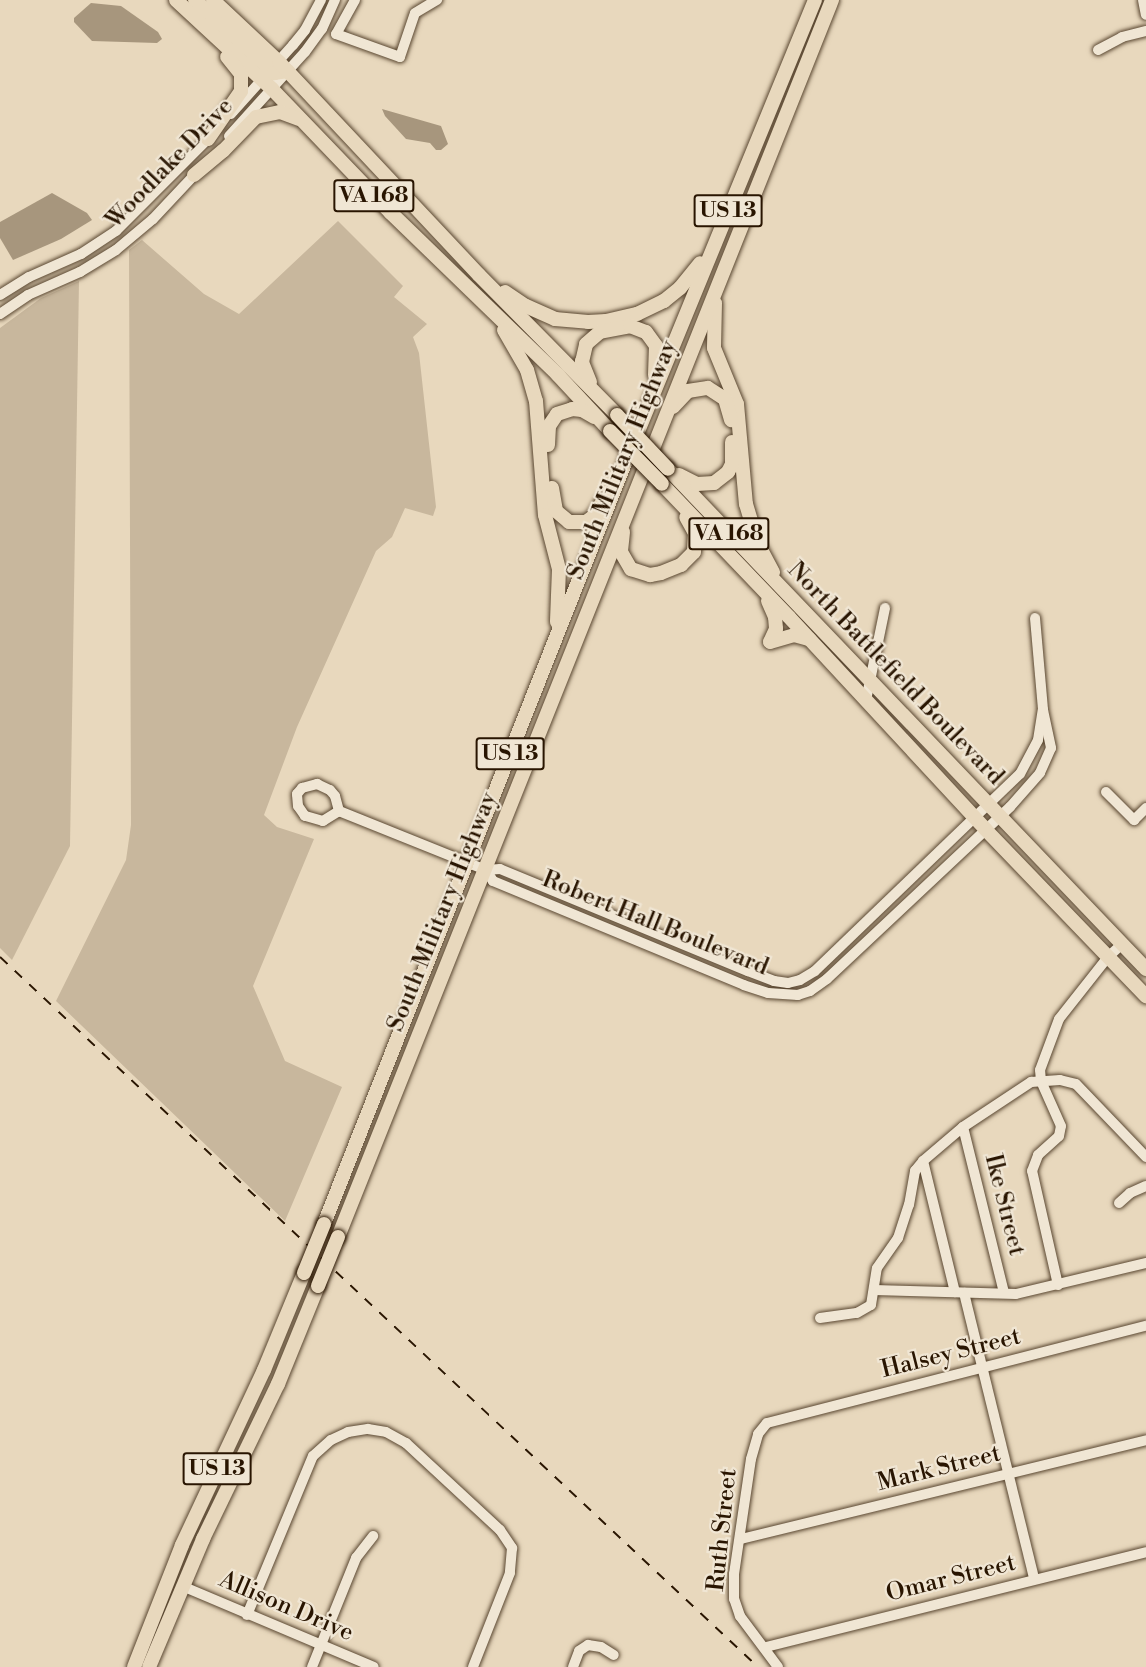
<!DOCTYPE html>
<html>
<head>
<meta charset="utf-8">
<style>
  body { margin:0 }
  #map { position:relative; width:1146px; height:1667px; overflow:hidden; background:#e8d8bd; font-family:"Libre Bodoni",serif }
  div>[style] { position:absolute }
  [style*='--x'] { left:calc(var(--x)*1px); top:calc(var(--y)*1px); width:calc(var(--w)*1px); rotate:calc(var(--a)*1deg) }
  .green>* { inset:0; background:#c8b79d }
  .water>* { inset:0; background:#a7967d }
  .roads { filter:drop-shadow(0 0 2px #594630) drop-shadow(0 0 2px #594630) }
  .minor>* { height:10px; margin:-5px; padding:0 5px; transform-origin:5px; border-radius:5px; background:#f0e6d4 }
  .major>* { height:14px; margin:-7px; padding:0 7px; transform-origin:7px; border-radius:7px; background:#e8d8bd }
  .rail>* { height:2px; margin-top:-1px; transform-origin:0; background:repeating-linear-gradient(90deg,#291501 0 10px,transparent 0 20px) }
  .bridges { filter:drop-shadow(0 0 2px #291501) drop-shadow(0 0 2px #291501) }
  .major-bridge>* { height:14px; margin:-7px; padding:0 7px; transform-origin:7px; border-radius:7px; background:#e8d8bd }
  span { translate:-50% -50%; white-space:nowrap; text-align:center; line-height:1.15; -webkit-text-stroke:4.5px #f0e6d4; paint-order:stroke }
  .shield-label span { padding:2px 4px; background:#f0e6d4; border:2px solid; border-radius:4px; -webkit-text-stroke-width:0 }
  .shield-label { font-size:22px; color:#291501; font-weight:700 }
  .street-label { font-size:24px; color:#291501 }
</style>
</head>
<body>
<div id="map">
  <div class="green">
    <i style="clip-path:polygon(338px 221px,403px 286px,394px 297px,427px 324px,413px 337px,419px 353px,436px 507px,433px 516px,405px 508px,392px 537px,376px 551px,297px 727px,264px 815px,277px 827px,314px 839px,253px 986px,285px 1061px,342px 1087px,285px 1221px,56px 1001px,126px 860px,131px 825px,129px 250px,142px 240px,204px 294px,239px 314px)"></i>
    <i style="clip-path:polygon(79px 281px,70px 846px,12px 960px,0 948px,0 328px,41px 298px)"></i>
  </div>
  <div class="water">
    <i style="clip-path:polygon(91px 3px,121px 6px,158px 32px,162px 39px,157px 43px,92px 41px,74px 22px,74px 18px)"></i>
    <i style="clip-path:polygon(382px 109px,441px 126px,448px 144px,441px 150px,436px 150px,430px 143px,406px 139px,385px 116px)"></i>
    <i style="clip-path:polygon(52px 193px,87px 213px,92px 220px,61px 239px,13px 260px,0 238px,0 222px)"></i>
  </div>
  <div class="roads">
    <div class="minor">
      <i style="--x:355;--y:0;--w:39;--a:119"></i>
      <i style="--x:336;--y:34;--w:68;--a:19.8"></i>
      <i style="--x:400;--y:57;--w:46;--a:-71.2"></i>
      <i style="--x:415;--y:13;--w:26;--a:-31"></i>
      <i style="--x:1143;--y:0;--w:15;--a:79"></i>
      <i style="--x:1098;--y:50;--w:27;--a:-28"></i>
      <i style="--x:1122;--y:37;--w:25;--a:-14"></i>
      <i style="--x:231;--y:114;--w:93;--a:-48.1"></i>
      <i style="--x:293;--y:45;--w:19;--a:-51"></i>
      <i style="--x:305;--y:30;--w:34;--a:-62"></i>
      <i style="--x:229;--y:136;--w:113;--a:-47.9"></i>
      <i style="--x:305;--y:52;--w:29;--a:-54"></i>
      <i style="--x:322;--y:29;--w:32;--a:-66"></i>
      <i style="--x:0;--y:295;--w:34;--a:-32"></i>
      <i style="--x:29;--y:277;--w:57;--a:-23.9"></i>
      <i style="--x:81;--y:254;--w:42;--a:-33.3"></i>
      <i style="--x:116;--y:231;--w:136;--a:-45"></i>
      <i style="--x:0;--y:314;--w:34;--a:-34"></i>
      <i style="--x:28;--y:295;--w:57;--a:-23.9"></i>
      <i style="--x:80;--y:272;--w:42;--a:-31.4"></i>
      <i style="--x:116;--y:250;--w:48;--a:-40"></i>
      <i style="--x:153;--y:219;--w:67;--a:-46.8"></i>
      <i style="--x:1035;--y:618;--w:92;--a:85"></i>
      <i style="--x:866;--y:700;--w:94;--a:-78.3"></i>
      <i style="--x:1106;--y:792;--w:40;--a:45"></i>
      <i style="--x:1134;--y:820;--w:17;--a:-45"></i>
      <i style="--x:339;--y:811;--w:19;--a:148"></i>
      <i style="--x:323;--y:821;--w:19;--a:-164"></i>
      <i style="--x:305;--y:816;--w:12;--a:-125"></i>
      <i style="--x:298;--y:806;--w:12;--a:-95"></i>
      <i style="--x:297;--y:794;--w:8;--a:-50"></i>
      <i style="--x:302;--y:788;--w:16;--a:-15"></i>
      <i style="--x:317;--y:784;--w:14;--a:25"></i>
      <i style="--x:330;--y:790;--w:8;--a:50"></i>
      <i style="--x:335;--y:796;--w:16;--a:75"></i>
      <i style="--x:339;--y:811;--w:158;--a:21.9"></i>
      <i style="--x:486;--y:870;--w:14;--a:-4"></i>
      <i style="--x:500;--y:869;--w:268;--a:22.4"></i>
      <i style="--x:748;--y:971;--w:28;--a:21"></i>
      <i style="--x:774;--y:981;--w:14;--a:8"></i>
      <i style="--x:788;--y:983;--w:12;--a:-14"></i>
      <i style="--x:800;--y:980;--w:17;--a:-31"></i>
      <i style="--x:815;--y:971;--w:284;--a:-43.9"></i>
      <i style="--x:1020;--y:774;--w:38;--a:-62"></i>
      <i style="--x:1038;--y:740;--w:30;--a:-81"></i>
      <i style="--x:1043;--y:710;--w:39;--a:78"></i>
      <i style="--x:1051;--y:748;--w:27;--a:114"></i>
      <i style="--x:1040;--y:773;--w:45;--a:131.4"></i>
      <i style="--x:1010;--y:807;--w:251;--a:136.8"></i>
      <i style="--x:827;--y:979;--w:21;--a:145"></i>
      <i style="--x:810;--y:991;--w:13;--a:162"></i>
      <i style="--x:798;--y:995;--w:30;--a:-176"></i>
      <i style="--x:768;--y:993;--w:25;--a:-162"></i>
      <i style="--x:744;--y:985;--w:272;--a:-157.5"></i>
      <i style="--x:493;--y:881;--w:13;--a:-122"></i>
      <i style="--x:963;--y:1127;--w:171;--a:76.1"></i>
      <i style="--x:923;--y:1161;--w:135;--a:76.3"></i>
      <i style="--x:1119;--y:1203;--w:15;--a:-42"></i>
      <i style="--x:1130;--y:1193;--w:17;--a:-24"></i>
      <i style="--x:1058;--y:1285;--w:117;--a:-102.8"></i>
      <i style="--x:1032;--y:1171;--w:17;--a:-69"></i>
      <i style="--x:1038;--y:1155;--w:28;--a:-42"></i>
      <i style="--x:1059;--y:1136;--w:10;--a:-79"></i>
      <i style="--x:1061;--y:1126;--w:49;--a:-114"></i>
      <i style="--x:1041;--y:1081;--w:11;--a:-95"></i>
      <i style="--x:1040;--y:1070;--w:54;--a:-69.6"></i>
      <i style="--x:1059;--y:1019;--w:79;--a:-51.7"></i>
      <i style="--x:1108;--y:957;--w:19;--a:-43"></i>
      <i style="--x:874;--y:1290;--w:142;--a:1.6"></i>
      <i style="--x:1016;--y:1294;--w:134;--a:-13.4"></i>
      <i style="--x:964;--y:1293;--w:294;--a:76.2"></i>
      <i style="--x:820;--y:1318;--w:37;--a:-8"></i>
      <i style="--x:857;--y:1313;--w:16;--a:-30"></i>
      <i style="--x:871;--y:1305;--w:37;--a:-81"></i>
      <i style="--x:877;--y:1268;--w:37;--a:-55"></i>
      <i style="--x:898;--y:1238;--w:35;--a:-72"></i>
      <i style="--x:909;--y:1205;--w:35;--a:-80"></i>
      <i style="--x:915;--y:1171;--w:13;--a:-51"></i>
      <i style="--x:923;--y:1161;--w:52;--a:-40.4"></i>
      <i style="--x:963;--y:1127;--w:82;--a:-33.5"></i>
      <i style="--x:1031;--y:1082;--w:29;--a:-4"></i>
      <i style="--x:1060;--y:1080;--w:16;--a:14"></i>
      <i style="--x:1076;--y:1084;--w:101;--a:46.2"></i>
      <i style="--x:741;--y:1539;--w:417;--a:-13.7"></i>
      <i style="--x:182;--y:1586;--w:208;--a:22.9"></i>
      <i style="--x:247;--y:1615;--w:172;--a:-67.5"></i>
      <i style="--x:313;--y:1456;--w:24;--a:-42"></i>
      <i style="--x:331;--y:1440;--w:19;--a:-25"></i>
      <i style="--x:348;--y:1432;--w:20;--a:-9"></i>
      <i style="--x:368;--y:1429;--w:18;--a:9"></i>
      <i style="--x:386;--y:1432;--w:23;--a:29"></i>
      <i style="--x:406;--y:1443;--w:128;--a:42.8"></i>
      <i style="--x:500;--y:1530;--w:22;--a:56"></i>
      <i style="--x:512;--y:1548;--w:25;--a:95"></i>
      <i style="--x:510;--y:1573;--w:101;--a:111.5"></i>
      <i style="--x:766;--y:1647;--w:392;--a:-14"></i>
      <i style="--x:312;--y:1667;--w:118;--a:-68"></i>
      <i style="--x:356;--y:1558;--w:28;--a:-52"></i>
      <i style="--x:573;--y:1667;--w:17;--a:-69"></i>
      <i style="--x:579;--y:1651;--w:11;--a:-34"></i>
      <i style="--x:588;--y:1645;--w:13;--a:9"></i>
      <i style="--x:601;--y:1647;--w:15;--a:32"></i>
      <i style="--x:778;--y:1667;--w:64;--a:-126.7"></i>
      <i style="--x:740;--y:1616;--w:18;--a:-109"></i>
      <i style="--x:734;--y:1599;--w:25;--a:-90"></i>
      <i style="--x:734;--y:1574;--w:116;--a:-81.6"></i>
      <i style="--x:751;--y:1459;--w:26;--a:-74"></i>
      <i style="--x:758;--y:1434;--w:14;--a:-51"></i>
      <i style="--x:767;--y:1423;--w:391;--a:-14.4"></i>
    </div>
    <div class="major">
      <i style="--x:176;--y:0;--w:131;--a:42.8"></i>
      <i style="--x:272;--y:89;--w:172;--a:46.2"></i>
      <i style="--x:391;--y:213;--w:233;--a:44.1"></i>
      <i style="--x:558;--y:375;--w:76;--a:47.1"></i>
      <i style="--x:195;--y:0;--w:108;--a:42.7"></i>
      <i style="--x:274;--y:73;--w:14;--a:-8"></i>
      <i style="--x:213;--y:0;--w:91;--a:43.2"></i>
      <i style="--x:279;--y:62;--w:292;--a:46.8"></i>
      <i style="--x:479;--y:275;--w:197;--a:45.4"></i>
      <i style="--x:208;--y:139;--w:58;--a:-55.5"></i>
      <i style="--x:241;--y:91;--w:17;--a:-90"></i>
      <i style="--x:241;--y:74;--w:22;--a:-129"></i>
      <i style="--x:194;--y:175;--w:38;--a:-40"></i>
      <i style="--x:223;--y:151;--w:47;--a:-45.9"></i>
      <i style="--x:256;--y:117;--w:25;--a:-12"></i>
      <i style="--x:280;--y:112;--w:20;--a:20"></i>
      <i style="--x:505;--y:292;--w:25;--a:34"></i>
      <i style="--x:526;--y:306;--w:32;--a:24"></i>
      <i style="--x:555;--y:319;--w:33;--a:5"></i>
      <i style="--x:588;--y:322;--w:18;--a:-3"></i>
      <i style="--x:606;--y:321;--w:32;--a:-13"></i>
      <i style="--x:637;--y:314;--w:30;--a:-26"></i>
      <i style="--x:664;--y:301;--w:21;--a:-39"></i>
      <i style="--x:680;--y:288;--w:32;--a:-51"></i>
      <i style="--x:715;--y:303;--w:45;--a:91.3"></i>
      <i style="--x:714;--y:348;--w:61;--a:67.7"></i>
      <i style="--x:737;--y:404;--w:100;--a:84.9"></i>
      <i style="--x:746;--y:504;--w:42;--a:73.3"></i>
      <i style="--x:758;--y:544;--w:32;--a:62"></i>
      <i style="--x:504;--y:330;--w:46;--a:60.1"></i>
      <i style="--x:527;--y:370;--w:32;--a:74"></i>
      <i style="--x:536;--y:401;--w:114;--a:85.5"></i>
      <i style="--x:545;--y:515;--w:56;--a:75.5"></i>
      <i style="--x:559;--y:569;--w:53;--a:92.2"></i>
      <i style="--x:590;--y:382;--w:22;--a:-112"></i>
      <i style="--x:582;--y:362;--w:18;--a:-77"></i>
      <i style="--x:586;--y:344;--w:18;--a:-41"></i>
      <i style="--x:600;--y:332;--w:31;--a:-11"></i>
      <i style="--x:630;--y:326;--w:17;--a:21"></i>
      <i style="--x:646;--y:332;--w:17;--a:54"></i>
      <i style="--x:656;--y:346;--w:29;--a:92"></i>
      <i style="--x:673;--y:407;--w:22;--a:-47"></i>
      <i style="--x:688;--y:391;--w:20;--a:-9"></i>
      <i style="--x:708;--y:388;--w:20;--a:33"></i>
      <i style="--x:725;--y:399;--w:22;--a:74"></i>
      <i style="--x:548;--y:445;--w:19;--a:-87"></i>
      <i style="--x:549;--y:426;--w:14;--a:-56"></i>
      <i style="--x:557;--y:414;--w:16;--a:-18"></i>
      <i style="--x:572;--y:409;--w:10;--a:6"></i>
      <i style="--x:582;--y:410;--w:14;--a:30"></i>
      <i style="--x:668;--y:469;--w:692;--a:46.29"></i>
      <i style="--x:679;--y:475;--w:20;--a:27"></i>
      <i style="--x:697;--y:484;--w:17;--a:-3"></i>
      <i style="--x:714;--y:483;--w:18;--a:-38"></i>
      <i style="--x:728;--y:472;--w:9;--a:-63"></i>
      <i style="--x:732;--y:464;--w:22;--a:-90"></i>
      <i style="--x:662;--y:484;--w:184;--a:46.3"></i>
      <i style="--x:789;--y:617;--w:290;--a:47.2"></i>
      <i style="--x:986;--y:830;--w:231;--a:46.1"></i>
      <i style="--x:552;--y:488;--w:23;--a:80"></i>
      <i style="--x:556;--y:511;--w:17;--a:40"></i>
      <i style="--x:569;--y:522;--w:17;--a:0"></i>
      <i style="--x:586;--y:522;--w:9;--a:-36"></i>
      <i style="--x:593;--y:517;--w:19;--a:-58"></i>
      <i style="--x:623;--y:532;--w:20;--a:96"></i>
      <i style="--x:621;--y:552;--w:20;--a:60"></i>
      <i style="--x:631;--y:569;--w:20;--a:18"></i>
      <i style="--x:650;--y:575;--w:11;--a:-10"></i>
      <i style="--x:661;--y:573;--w:22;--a:-22"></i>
      <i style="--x:681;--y:565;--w:18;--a:-45"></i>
      <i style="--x:694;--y:552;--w:19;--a:-87"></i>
      <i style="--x:695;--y:533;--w:18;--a:-119"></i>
      <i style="--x:768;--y:601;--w:17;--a:66"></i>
      <i style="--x:775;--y:617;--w:12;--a:85"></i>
      <i style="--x:776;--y:629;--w:14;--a:115"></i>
      <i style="--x:770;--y:642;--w:25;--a:-16"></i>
      <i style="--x:794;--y:635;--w:16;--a:15"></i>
      <i style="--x:324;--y:1224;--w:818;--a:-68.42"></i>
      <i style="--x:625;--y:463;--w:500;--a:-67.69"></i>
      <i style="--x:338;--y:1237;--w:1332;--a:-68.23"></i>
      <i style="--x:134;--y:1667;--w:131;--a:-68.5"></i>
      <i style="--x:182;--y:1545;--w:193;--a:-64.9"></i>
      <i style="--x:264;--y:1370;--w:105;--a:-67.6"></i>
      <i style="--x:149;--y:1667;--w:139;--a:-67.1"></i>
      <i style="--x:203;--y:1539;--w:172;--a:-64.2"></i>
      <i style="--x:278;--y:1384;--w:106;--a:-67.8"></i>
    </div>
  </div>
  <div class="rail">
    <i style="--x:0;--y:957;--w:1039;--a:43.13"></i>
  </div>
  <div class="bridges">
    <div class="major-bridge">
      <i style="--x:617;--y:415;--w:74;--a:46.6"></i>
      <i style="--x:610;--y:431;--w:74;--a:45.5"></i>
      <i style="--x:304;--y:1273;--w:53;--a:-67.8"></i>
      <i style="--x:318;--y:1286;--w:53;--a:-67.8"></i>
    </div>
  </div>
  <div class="shield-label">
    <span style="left:374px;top:196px">VA 168</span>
    <span style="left:728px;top:211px">US 13</span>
    <span style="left:729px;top:534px">VA 168</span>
    <span style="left:510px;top:754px">US 13</span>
    <span style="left:217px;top:1469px">US 13</span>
  </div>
  <div class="street-label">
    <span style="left:170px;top:164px;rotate:-46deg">Woodlake Drive</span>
    <span style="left:623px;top:460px;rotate:-68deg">South Military Highway</span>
    <span style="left:895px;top:674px;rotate:46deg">North Battlefield Boulevard</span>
    <span style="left:443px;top:912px;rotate:-68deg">South Military Highway</span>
    <span style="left:655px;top:924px;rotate:22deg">Robert Hall Boulevard</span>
    <span style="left:1004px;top:1205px;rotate:76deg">Ike Street</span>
    <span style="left:951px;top:1354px;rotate:-14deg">Halsey Street</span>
    <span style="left:939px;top:1469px;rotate:-14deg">Mark Street</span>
    <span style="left:723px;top:1530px;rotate:-84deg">Ruth Street</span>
    <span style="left:951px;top:1579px;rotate:-14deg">Omar Street</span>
    <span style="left:286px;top:1607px;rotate:23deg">Allison Drive</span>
  </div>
</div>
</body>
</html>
